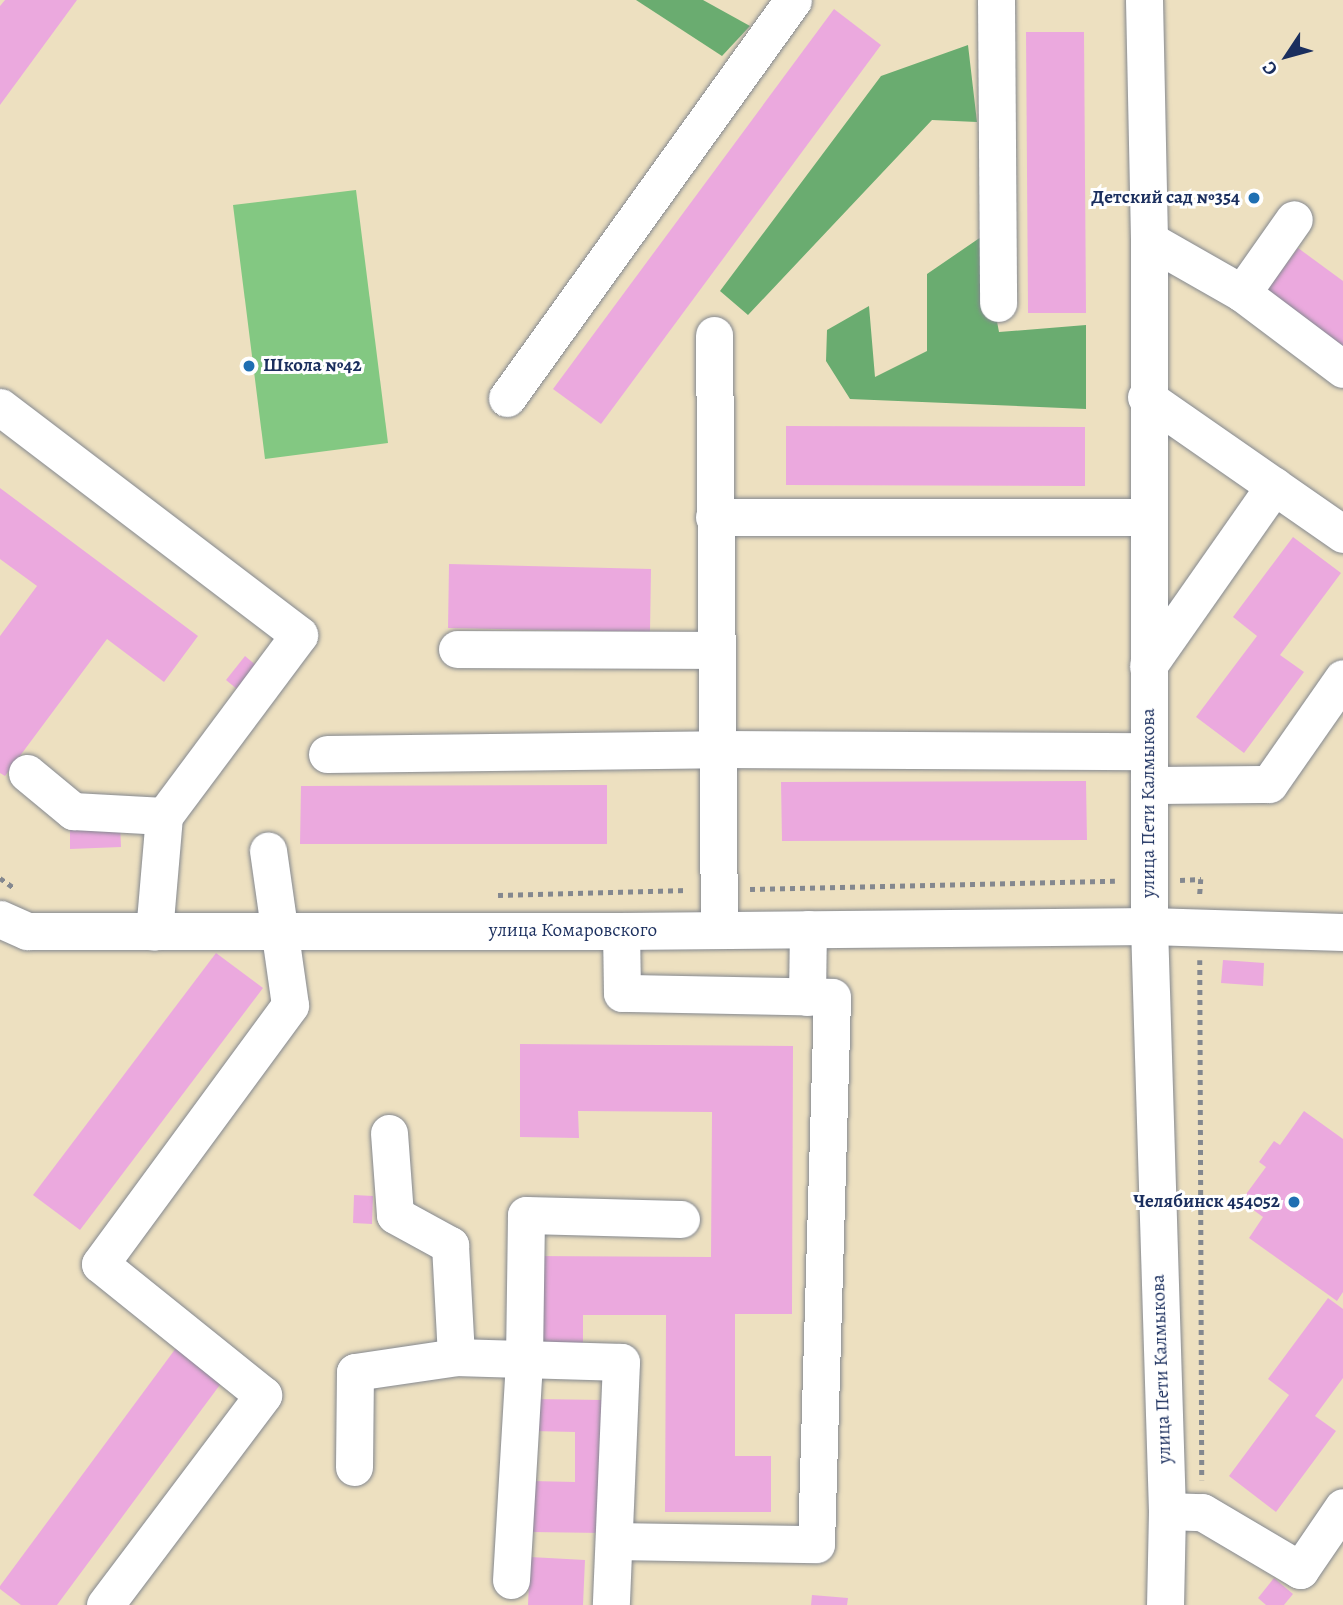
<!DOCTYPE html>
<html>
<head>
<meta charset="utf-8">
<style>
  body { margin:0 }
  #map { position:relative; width:1343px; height:1605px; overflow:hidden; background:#ede0c0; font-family:Alegreya,serif }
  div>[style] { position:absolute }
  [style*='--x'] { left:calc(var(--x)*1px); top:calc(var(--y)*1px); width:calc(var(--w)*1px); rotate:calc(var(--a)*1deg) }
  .green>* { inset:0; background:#83c882 }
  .forest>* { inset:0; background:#6aac70 }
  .building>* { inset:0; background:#eba9de }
  .path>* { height:4.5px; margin-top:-2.25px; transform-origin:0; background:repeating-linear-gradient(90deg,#84888f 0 5px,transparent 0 10px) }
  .roads { filter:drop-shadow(0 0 2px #84888f) drop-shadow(0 0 2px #84888f) }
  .minor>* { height:37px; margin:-18.5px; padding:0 18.5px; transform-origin:18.5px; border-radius:18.5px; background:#fff }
  .dots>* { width:19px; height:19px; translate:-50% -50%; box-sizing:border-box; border:4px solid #fff; border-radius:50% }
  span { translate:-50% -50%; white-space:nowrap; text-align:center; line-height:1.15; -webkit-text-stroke:6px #fff; paint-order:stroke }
  .poi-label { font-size:19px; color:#1b2f5e; font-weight:700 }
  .right { translate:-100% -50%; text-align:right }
  .left { translate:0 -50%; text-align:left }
  .street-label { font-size:19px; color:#1b2f5e }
  .north { position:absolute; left:1252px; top:21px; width:70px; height:70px; -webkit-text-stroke:5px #fff; paint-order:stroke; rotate:234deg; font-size:19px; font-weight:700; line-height:28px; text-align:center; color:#1b2f5e }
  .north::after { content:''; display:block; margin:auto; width:24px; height:32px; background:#1b2f5e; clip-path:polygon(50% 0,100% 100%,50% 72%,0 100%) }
</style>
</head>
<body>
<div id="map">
  <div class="green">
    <i style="clip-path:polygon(356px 190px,388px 443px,265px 459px,233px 205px)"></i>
  </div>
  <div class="forest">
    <i style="clip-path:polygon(636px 0,703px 0,750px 26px,722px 56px)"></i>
    <i style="clip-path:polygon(968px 45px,977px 122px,932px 120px,748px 315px,720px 291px,881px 76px)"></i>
    <i style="clip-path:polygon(981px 237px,999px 332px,1086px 325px,1086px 409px,850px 399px,826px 361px,827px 330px,869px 306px,875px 377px,927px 351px,927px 274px)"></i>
  </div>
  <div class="building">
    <i style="clip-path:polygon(5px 0,77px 0,0 105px,0 6px)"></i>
    <i style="clip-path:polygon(834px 9px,881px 45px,601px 424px,553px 389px)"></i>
    <i style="clip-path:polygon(1026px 32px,1084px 32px,1086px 313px,1028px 313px)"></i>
    <i style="clip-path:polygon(1298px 248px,1343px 281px,1343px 349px,1266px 292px)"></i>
    <i style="clip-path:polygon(786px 426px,1085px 427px,1085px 486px,786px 485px)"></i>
    <i style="clip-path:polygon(0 488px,198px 636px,164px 682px,107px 639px,5px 776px,0 773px,0 636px,37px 586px,0 559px)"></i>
    <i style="clip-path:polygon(1293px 537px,1341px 573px,1280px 655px,1304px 672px,1244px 753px,1196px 717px,1257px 636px,1233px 617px)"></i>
    <i style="clip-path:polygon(449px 564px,651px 569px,650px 632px,448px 628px)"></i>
    <i style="clip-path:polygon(245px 656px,257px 666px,238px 690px,226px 680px)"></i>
    <i style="clip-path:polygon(1086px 781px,1087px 840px,782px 841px,781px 782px)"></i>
    <i style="clip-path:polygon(607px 785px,607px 844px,300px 844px,301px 786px)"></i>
    <i style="clip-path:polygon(120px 823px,121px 847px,70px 849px,70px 824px)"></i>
    <i style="clip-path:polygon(216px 953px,263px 988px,80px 1230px,33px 1195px)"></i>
    <i style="clip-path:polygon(1223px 960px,1264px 963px,1263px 986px,1221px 983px)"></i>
    <i style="clip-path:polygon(520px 1044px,793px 1046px,792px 1314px,735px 1314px,735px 1456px,771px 1456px,771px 1512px,665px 1512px,666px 1315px,583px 1315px,583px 1350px,531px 1350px,531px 1256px,711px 1257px,712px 1112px,578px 1111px,579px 1138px,520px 1137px)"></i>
    <i style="clip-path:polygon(1304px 1111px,1343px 1139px,1343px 1292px,1337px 1301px,1249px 1238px,1263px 1217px,1241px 1201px,1266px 1167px,1259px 1162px,1274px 1141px,1280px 1145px)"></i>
    <i style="clip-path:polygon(354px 1195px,373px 1196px,372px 1224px,353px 1223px)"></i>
    <i style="clip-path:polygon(1328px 1298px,1343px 1309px,1343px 1378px,1315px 1416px,1336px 1431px,1276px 1512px,1229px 1476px,1289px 1395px,1268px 1379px)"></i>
    <i style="clip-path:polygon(176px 1348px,222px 1382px,57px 1605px,21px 1605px,0 1589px,0 1586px)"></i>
    <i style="clip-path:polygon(533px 1399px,605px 1400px,603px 1533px,531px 1532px,532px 1481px,575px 1482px,575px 1432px,533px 1431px)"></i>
    <i style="clip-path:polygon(530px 1557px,585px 1560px,583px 1605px,528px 1605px)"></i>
    <i style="clip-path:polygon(1274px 1578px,1293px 1594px,1284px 1605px,1266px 1605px,1258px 1598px)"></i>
    <i style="clip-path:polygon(812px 1595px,848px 1598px,847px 1605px,811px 1605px)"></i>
  </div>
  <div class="path">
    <i style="--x:0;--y:878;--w:16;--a:35"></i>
    <i style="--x:1180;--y:880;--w:21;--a:-3"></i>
    <i style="--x:1201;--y:879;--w:16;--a:94"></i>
    <i style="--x:750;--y:889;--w:365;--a:-1.3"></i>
    <i style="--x:498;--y:895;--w:190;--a:-1.5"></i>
    <i style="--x:1200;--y:960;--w:520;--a:89.78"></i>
  </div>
  <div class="roads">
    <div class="minor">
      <i style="--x:996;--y:0;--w:303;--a:89.6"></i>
      <i style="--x:1144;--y:0;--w:240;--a:88.8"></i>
      <i style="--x:1149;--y:240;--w:686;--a:90"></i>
      <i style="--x:1149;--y:926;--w:585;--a:88.24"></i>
      <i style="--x:1167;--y:1511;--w:94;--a:91.2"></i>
      <i style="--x:1149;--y:240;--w:107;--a:29.7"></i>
      <i style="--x:1242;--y:293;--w:126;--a:37"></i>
      <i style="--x:1242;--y:293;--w:90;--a:-54.9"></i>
      <i style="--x:714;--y:335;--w:595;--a:89.52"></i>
      <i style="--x:1146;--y:397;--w:240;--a:34.8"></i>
      <i style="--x:507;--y:398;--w:490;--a:-54.3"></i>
      <i style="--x:0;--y:407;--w:376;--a:37.3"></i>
      <i style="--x:299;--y:635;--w:226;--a:126.7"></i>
      <i style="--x:164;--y:816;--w:116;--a:94.9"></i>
      <i style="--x:714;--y:517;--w:433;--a:0"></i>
      <i style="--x:457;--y:649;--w:259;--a:0.2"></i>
      <i style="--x:1148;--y:666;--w:220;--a:-55"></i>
      <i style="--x:327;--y:754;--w:391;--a:-0.7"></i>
      <i style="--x:718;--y:749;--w:431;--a:0.3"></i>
      <i style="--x:27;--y:773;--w:60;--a:39.6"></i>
      <i style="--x:73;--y:811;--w:91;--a:3.1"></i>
      <i style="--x:1149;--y:785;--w:120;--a:-0.5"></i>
      <i style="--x:1269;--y:784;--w:129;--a:-55.1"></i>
      <i style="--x:0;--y:919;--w:30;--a:24"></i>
      <i style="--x:27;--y:931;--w:594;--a:0"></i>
      <i style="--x:621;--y:931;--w:528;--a:-0.54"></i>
      <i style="--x:1149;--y:926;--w:194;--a:1.8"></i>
      <i style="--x:807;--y:997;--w:68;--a:-89.2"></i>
      <i style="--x:389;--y:1133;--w:82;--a:85.8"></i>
      <i style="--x:395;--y:1215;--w:63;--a:28.6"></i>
      <i style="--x:450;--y:1245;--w:112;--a:86.9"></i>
      <i style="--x:354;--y:1467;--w:95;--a:-89.4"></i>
      <i style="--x:355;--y:1372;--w:102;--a:-8.4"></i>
      <i style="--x:456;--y:1357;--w:165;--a:1.7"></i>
      <i style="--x:621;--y:1362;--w:243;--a:92.4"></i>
      <i style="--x:1167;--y:1511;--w:35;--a:2"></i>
      <i style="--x:1202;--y:1512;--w:114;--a:30.6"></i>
      <i style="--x:1300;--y:1570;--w:76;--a:-55.7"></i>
      <i style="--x:615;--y:1541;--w:201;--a:0.9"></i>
      <i style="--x:816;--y:1544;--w:547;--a:-88.32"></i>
      <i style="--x:832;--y:997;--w:210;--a:-178.9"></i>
      <i style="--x:622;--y:993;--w:62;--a:-90.9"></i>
      <i style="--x:511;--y:1580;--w:221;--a:-86.6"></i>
      <i style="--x:524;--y:1359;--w:144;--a:-89.2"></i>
      <i style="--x:526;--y:1215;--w:155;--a:1.5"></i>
      <i style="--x:105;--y:1605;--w:263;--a:-53"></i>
      <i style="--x:263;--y:1395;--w:209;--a:-141.2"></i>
      <i style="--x:100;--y:1264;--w:321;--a:-53.7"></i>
      <i style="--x:290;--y:1005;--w:156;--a:-98.1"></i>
    </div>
  </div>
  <div class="dots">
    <i style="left:1254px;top:198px;background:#1f6fb2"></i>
    <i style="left:249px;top:366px;background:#1f6fb2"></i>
    <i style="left:1294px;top:1202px;background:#1f6fb2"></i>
  </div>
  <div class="poi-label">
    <span class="right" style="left:1240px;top:198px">Детский сад №354</span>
    <span class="left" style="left:263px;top:366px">Школа №42</span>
    <span class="right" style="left:1280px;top:1202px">Челябинск 454052</span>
  </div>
  <div class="street-label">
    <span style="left:1149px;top:803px;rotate:-90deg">улица Пети Калмыкова</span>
    <span style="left:573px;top:931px">улица Комаровского</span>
    <span style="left:1162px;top:1369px;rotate:-92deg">улица Пети Калмыкова</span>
  </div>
  <div class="north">С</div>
</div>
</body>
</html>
